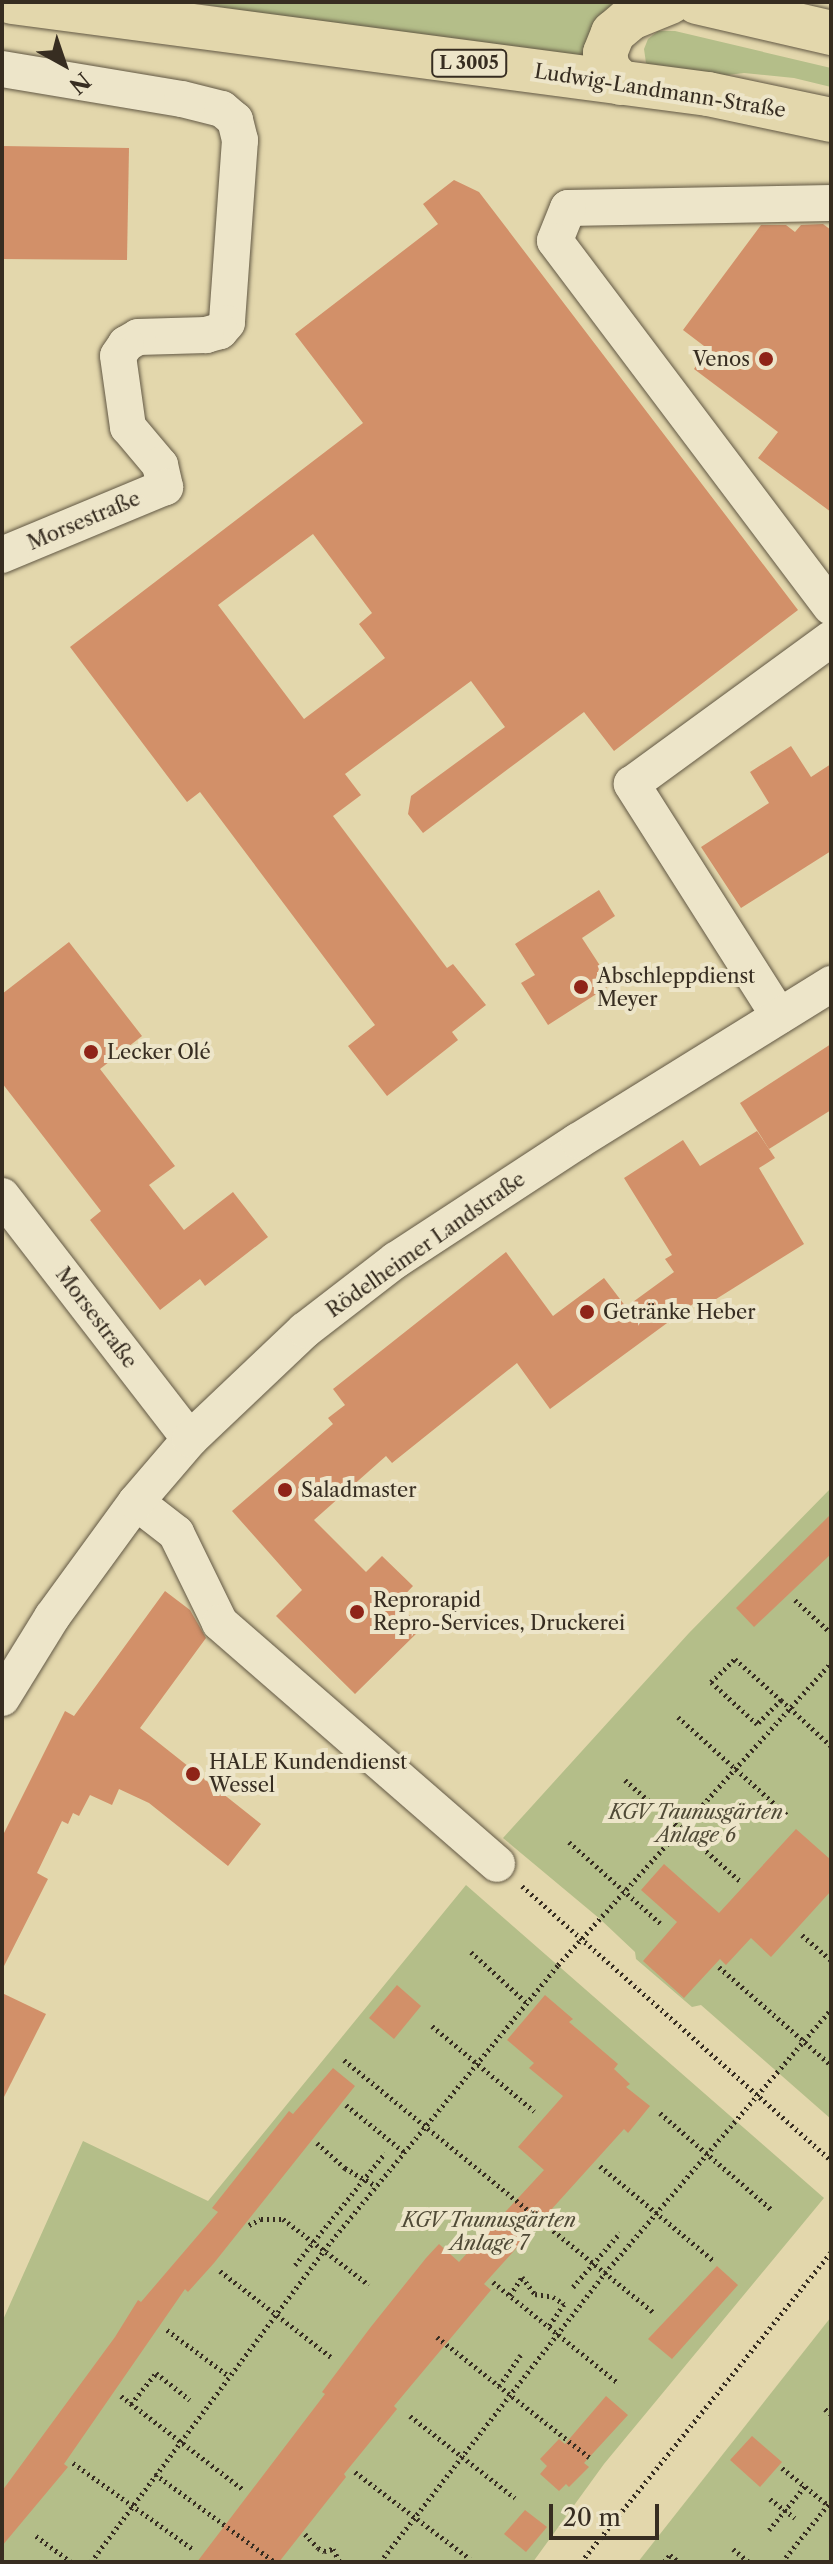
<!DOCTYPE html>
<html>
<head>
<meta charset="utf-8">
<style>
  body { margin:0 }
  #map { position:relative; width:833px; height:2564px; overflow:hidden; background:#e3d7ac; font-family:"Libre Caslon Text",serif }
  div>[style] { position:absolute }
  [style*='--x'] { left:calc(var(--x)*1px); top:calc(var(--y)*1px); width:calc(var(--w)*1px); rotate:calc(var(--a)*1deg) }
  .green>* { inset:0; background:#b4be89 }
  .building>* { inset:0; background:#d29069 }
  .path>* { height:5px; margin-top:-2.5px; transform-origin:0; background:repeating-linear-gradient(90deg,#372d21 0 2px,transparent 0 6px) }
  .roads { filter:drop-shadow(0 0 2px #625844) drop-shadow(0 0 2px #625844) }
  .minor>* { height:36px; margin:-18px; padding:0 18px; transform-origin:18px; border-radius:18px; background:#ede5c9 }
  .major>* { height:44px; margin:-22px; padding:0 22px; transform-origin:22px; border-radius:22px; background:#e3d7ac }
  .dots>* { width:22px; height:22px; translate:-50% -50%; box-sizing:border-box; border:4px solid #ede5c9; border-radius:50% }
  span { translate:-50% -50%; white-space:nowrap; text-align:center; line-height:1.15; -webkit-text-stroke:8px #ede5c9; paint-order:stroke }
  .shield-label span { padding:2px 6px; background:#ede5c9; border:2px solid; border-radius:6px; -webkit-text-stroke-width:0 }
  .shield-label { font-size:18px; color:#372d21; font-weight:700 }
  .street-label { font-size:20px; color:#372d21 }
  .poi-label { font-size:20px; color:#372d21 }
  .right { translate:-100% -50%; text-align:right }
  .left { translate:0 -50%; text-align:left }
  .park-label { font-size:20px; color:#504a36; font-style:italic }
  .frame { position:absolute; inset:0; border:4px solid #372d21; pointer-events:none }
  .north { position:absolute; left:24px; top:24px; width:80px; height:80px; -webkit-text-stroke:6px #ede5c9; paint-order:stroke; rotate:140deg; font-size:22px; font-weight:700; line-height:32px; text-align:center; color:#372d21 }
  .north::after { content:''; display:block; margin:auto; width:28px; height:36px; background:#372d21; clip-path:polygon(50% 0,100% 100%,50% 72%,0 100%) }
  .scale { position:absolute; left:549px; top:2504px; width:110px; height:36px; box-sizing:border-box; border:4px solid #372d21; border-top:0; padding-left:10px; font-size:24px; line-height:28px; white-space:nowrap; color:#372d21; -webkit-text-stroke:6px #ede5c9; paint-order:stroke }
</style>
</head>
<body>
<div id="map">
  <div class="green">
    <i style="clip-path:polygon(188px 2px,589px 2px,612px 4px,611px 9px,595px 66px)"></i>
    <i style="clip-path:polygon(658px 31px,675px 31px,831px 68px,831px 87px,794px 78px,744px 73px,703px 78px,657px 73px,646px 63px,644px 49px,648px 39px)"></i>
    <i style="clip-path:polygon(831px 1488px,831px 2119px,701px 2005px,692px 2007px,636px 1959px,635px 1952px,600px 1919px,503px 1838px,689px 1633px)"></i>
    <i style="clip-path:polygon(466px 1885px,824px 2198px,604px 2464px,533px 2562px,2px 2562px,2px 2322px,83px 2141px,208px 2201px)"></i>
    <i style="clip-path:polygon(831px 2317px,831px 2562px,638px 2562px)"></i>
  </div>
  <div class="building">
    <i style="clip-path:polygon(2px 146px,129px 148px,127px 260px,2px 259px)"></i>
    <i style="clip-path:polygon(evenodd,454px 180px,479px 192px,798px 610px,614px 751px,584px 712px,423px 833px,408px 814px,411px 796px,505px 727px,471px 681px,345px 774px,361px 795px,333px 816px,447px 968px,453px 964px,486px 1005px,452px 1032px,458px 1040px,387px 1096px,348px 1046px,375px 1025px,200px 792px,187px 802px,70px 647px,363px 423px,295px 334px,438px 224px,423px 204px,454px 180px,313px 534px,372px 613px,359px 624px,385px 658px,304px 719px,218px 605px,313px 534px)"></i>
    <i style="clip-path:polygon(823px 224px,831px 230px,831px 512px,758px 458px,778px 432px,694px 369px,708px 349px,683px 330px,761px 225px,786px 225px,795px 232px,801px 225px)"></i>
    <i style="clip-path:polygon(791px 746px,811px 777px,831px 764px,831px 851px,741px 908px,701px 847px,769px 803px,750px 772px)"></i>
    <i style="clip-path:polygon(599px 890px,615px 916px,582px 938px,612px 984px,548px 1025px,521px 983px,535px 975px,515px 944px)"></i>
    <i style="clip-path:polygon(69px 942px,142px 1036px,100px 1069px,175px 1166px,149px 1185px,184px 1230px,233px 1192px,268px 1237px,205px 1286px,200px 1279px,160px 1310px,90px 1220px,101px 1211px,2px 1083px,2px 994px)"></i>
    <i style="clip-path:polygon(831px 1044px,831px 1110px,769px 1149px,740px 1103px)"></i>
    <i style="clip-path:polygon(757px 1131px,775px 1158px,759px 1168px,804px 1244px,697px 1311px,693px 1304px,550px 1409px,517px 1363px,392px 1463px,386px 1456px,314px 1520px,366px 1572px,382px 1556px,413px 1586px,397px 1603px,422px 1628px,355px 1694px,276px 1616px,302px 1590px,232px 1511px,333px 1424px,328px 1418px,345px 1405px,333px 1389px,506px 1252px,553px 1316px,604px 1278px,626px 1307px,674px 1272px,665px 1259px,672px 1255px,624px 1178px,683px 1140px,700px 1166px)"></i>
    <i style="clip-path:polygon(831px 1514px,831px 1554px,754px 1627px,736px 1608px)"></i>
    <i style="clip-path:polygon(165px 1591px,190px 1610px,206px 1638px,140px 1728px,261px 1824px,228px 1866px,149px 1803px,119px 1789px,112px 1805px,90px 1795px,79px 1816px,73px 1813px,68px 1824px,62px 1821px,37px 1873px,48px 1879px,2px 1970px,2px 1837px,65px 1711px,74px 1716px)"></i>
    <i style="clip-path:polygon(796px 1829px,831px 1860px,831px 1891px,771px 1957px,751px 1938px,726px 1965px,720px 1959px,684px 1998px,643px 1961px,677px 1922px,641px 1890px,664px 1864px,719px 1913px)"></i>
    <i style="clip-path:polygon(397px 1985px,421px 2006px,394px 2039px,369px 2018px)"></i>
    <i style="clip-path:polygon(2px 1993px,46px 2014px,2px 2101px)"></i>
    <i style="clip-path:polygon(545px 1995px,573px 2019px,569px 2022px,618px 2064px,614px 2069px,630px 2084px,626px 2087px,650px 2106px,628px 2133px,624px 2129px,484px 2284px,491px 2290px,394px 2406px,397px 2409px,344px 2474px,346px 2477px,279px 2562px,197px 2562px,325px 2394px,322px 2392px,370px 2328px,426px 2258px,439px 2244px,459px 2262px,544px 2170px,518px 2147px,563px 2096px,529px 2068px,534px 2063px,507px 2040px)"></i>
    <i style="clip-path:polygon(333px 2068px,355px 2086px,214px 2263px,188px 2292px,185px 2289px,64px 2464px,68px 2467px,2px 2546px,2px 2491px,115px 2337px,138px 2300px,141px 2302px,218px 2212px,212px 2208px,289px 2111px,293px 2114px)"></i>
    <i style="clip-path:polygon(717px 2266px,738px 2285px,672px 2359px,648px 2339px)"></i>
    <i style="clip-path:polygon(606px 2396px,628px 2415px,584px 2463px,589px 2467px,569px 2487px,566px 2484px,559px 2491px,540px 2474px,547px 2466px,540px 2459px,559px 2439px,565px 2444px)"></i>
    <i style="clip-path:polygon(752px 2436px,782px 2462px,760px 2487px,730px 2460px)"></i>
    <i style="clip-path:polygon(525px 2510px,547px 2527px,526px 2552px,504px 2534px)"></i>
  </div>
  <div class="path">
    <i style="--x:795;--y:1600;--w:49;--a:42.5"></i>
    <i style="--x:781;--y:1700;--w:34;--a:135"></i>
    <i style="--x:757;--y:1724;--w:62;--a:-137.6"></i>
    <i style="--x:711;--y:1682;--w:33;--a:-44"></i>
    <i style="--x:735;--y:1659;--w:62;--a:41.7"></i>
    <i style="--x:781;--y:1700;--w:68;--a:42.6"></i>
    <i style="--x:678;--y:1717;--w:149;--a:42"></i>
    <i style="--x:625;--y:1780;--w:153;--a:41.3"></i>
    <i style="--x:569;--y:1842;--w:125;--a:41.7"></i>
    <i style="--x:522;--y:1886;--w:413;--a:41.6"></i>
    <i style="--x:802;--y:1935;--w:38;--a:41"></i>
    <i style="--x:471;--y:1952;--w:76;--a:42.3"></i>
    <i style="--x:719;--y:1967;--w:149;--a:41.2"></i>
    <i style="--x:432;--y:2026;--w:133;--a:39.8"></i>
    <i style="--x:344;--y:2060;--w:399;--a:39.2"></i>
    <i style="--x:346;--y:2105;--w:75;--a:39"></i>
    <i style="--x:660;--y:2113;--w:147;--a:40.9"></i>
    <i style="--x:317;--y:2143;--w:38;--a:42"></i>
    <i style="--x:345;--y:2168;--w:36;--a:30"></i>
    <i style="--x:600;--y:2166;--w:148;--a:39.8"></i>
    <i style="--x:249;--y:2225;--w:13;--a:-27"></i>
    <i style="--x:261;--y:2219;--w:22;--a:0"></i>
    <i style="--x:283;--y:2219;--w:108;--a:37.5"></i>
    <i style="--x:295;--y:2265;--w:144;--a:-51.2"></i>
    <i style="--x:220;--y:2271;--w:140;--a:37.8"></i>
    <i style="--x:493;--y:2282;--w:161;--a:38.9"></i>
    <i style="--x:573;--y:2287;--w:72;--a:-49"></i>
    <i style="--x:510;--y:2295;--w:22;--a:-56"></i>
    <i style="--x:522;--y:2277;--w:21;--a:53"></i>
    <i style="--x:535;--y:2294;--w:18;--a:9"></i>
    <i style="--x:553;--y:2297;--w:13;--a:32"></i>
    <i style="--x:564;--y:2304;--w:27;--a:124"></i>
    <i style="--x:167;--y:2330;--w:77;--a:36.6"></i>
    <i style="--x:437;--y:2337;--w:194;--a:38.3"></i>
    <i style="--x:499;--y:2386;--w:38;--a:-55"></i>
    <i style="--x:121;--y:2396;--w:155;--a:37.4"></i>
    <i style="--x:131;--y:2404;--w:40;--a:-51"></i>
    <i style="--x:156;--y:2373;--w:43;--a:38.5"></i>
    <i style="--x:825;--y:2409;--w:8;--a:40"></i>
    <i style="--x:410;--y:2416;--w:133;--a:38"></i>
    <i style="--x:73;--y:2463;--w:149;--a:35.7"></i>
    <i style="--x:782;--y:2468;--w:59;--a:38.8"></i>
    <i style="--x:355;--y:2472;--w:144;--a:37.1"></i>
    <i style="--x:155;--y:2474;--w:149;--a:36.3"></i>
    <i style="--x:770;--y:2499;--w:31;--a:37"></i>
    <i style="--x:769;--y:2530;--w:57;--a:-50.7"></i>
    <i style="--x:305;--y:2534;--w:19;--a:47"></i>
    <i style="--x:318;--y:2548;--w:7;--a:27"></i>
    <i style="--x:324;--y:2551;--w:9;--a:-13"></i>
    <i style="--x:333;--y:2549;--w:15;--a:62"></i>
    <i style="--x:36;--y:2536;--w:44;--a:36.6"></i>
    <i style="--x:733;--y:2549;--w:21;--a:39"></i>
    <i style="--x:91;--y:2562;--w:389;--a:-53.2"></i>
    <i style="--x:324;--y:2250;--w:369;--a:-50.6"></i>
    <i style="--x:558;--y:1965;--w:407;--a:-47.9"></i>
    <i style="--x:380;--y:2562;--w:366;--a:-52.1"></i>
    <i style="--x:605;--y:2273;--w:348;--a:-49.4"></i>
    <i style="--x:581;--y:2562;--w:398;--a:-51.1"></i>
    <i style="--x:664;--y:2562;--w:9;--a:-49"></i>
    <i style="--x:670;--y:2555;--w:11;--a:38"></i>
    <i style="--x:782;--y:2562;--w:78;--a:-51.2"></i>
  </div>
  <div class="roads">
    <div class="minor">
      <i style="--x:2;--y:69;--w:182;--a:9.5"></i>
      <i style="--x:182;--y:99;--w:41;--a:14"></i>
      <i style="--x:222;--y:109;--w:17;--a:40"></i>
      <i style="--x:235;--y:120;--w:21;--a:76"></i>
      <i style="--x:240;--y:140;--w:183;--a:94.1"></i>
      <i style="--x:227;--y:323;--w:11;--a:131"></i>
      <i style="--x:220;--y:331;--w:15;--a:164"></i>
      <i style="--x:206;--y:335;--w:68;--a:178.3"></i>
      <i style="--x:138;--y:337;--w:14;--a:150"></i>
      <i style="--x:126;--y:344;--w:14;--a:124"></i>
      <i style="--x:118;--y:356;--w:72;--a:82"></i>
      <i style="--x:128;--y:427;--w:50;--a:49.9"></i>
      <i style="--x:160;--y:465;--w:23;--a:77"></i>
      <i style="--x:165;--y:487;--w:177;--a:157.4"></i>
      <i style="--x:831;--y:203;--w:263;--a:178.9"></i>
      <i style="--x:568;--y:208;--w:35;--a:112"></i>
      <i style="--x:555;--y:241;--w:458;--a:53"></i>
      <i style="--x:779;--y:1016;--w:275;--a:-122.4"></i>
      <i style="--x:632;--y:784;--w:246;--a:-36.1"></i>
      <i style="--x:2;--y:1196;--w:307;--a:52.3"></i>
      <i style="--x:136;--y:1502;--w:51;--a:37.8"></i>
      <i style="--x:176;--y:1533;--w:100;--a:63.9"></i>
      <i style="--x:220;--y:1623;--w:367;--a:41"></i>
      <i style="--x:2;--y:1698;--w:95;--a:-58.3"></i>
      <i style="--x:52;--y:1617;--w:142;--a:-53.9"></i>
      <i style="--x:136;--y:1502;--w:83;--a:-49.4"></i>
      <i style="--x:190;--y:1439;--w:158;--a:-43.5"></i>
      <i style="--x:305;--y:1330;--w:115;--a:-37.6"></i>
      <i style="--x:396;--y:1260;--w:217;--a:-33.2"></i>
      <i style="--x:578;--y:1141;--w:298;--a:-31.8"></i>
    </div>
    <div class="major">
      <i style="--x:12;--y:2;--w:702;--a:7.53"></i>
      <i style="--x:708;--y:94;--w:126;--a:11.9"></i>
      <i style="--x:697;--y:2;--w:138;--a:13"></i>
      <i style="--x:621;--y:83;--w:19;--a:-133"></i>
      <i style="--x:608;--y:69;--w:16;--a:-101"></i>
      <i style="--x:605;--y:53;--w:22;--a:-68"></i>
      <i style="--x:613;--y:33;--w:23;--a:-40"></i>
      <i style="--x:631;--y:18;--w:42;--a:-22.3"></i>
    </div>
  </div>
  <div class="dots">
    <i style="left:766px;top:359px;background:#8f2418"></i>
    <i style="left:581px;top:987px;background:#8f2418"></i>
    <i style="left:91px;top:1052px;background:#8f2418"></i>
    <i style="left:587px;top:1312px;background:#8f2418"></i>
    <i style="left:285px;top:1490px;background:#8f2418"></i>
    <i style="left:357px;top:1612px;background:#8f2418"></i>
    <i style="left:193px;top:1774px;background:#8f2418"></i>
  </div>
  <div class="shield-label">
    <span style="left:469px;top:63px">L 3005</span>
  </div>
  <div class="street-label">
    <span style="left:660px;top:91px;rotate:9deg">Ludwig-Landmann-Straße</span>
    <span style="left:84px;top:521px;rotate:-23deg">Morsestraße</span>
    <span style="left:426px;top:1245px;rotate:-35deg">Rödelheimer Landstraße</span>
    <span style="left:96px;top:1318px;rotate:53deg">Morsestraße</span>
  </div>
  <div class="poi-label">
    <span class="right" style="left:750px;top:359px">Venos</span>
    <span class="left" style="left:597px;top:988px">Abschleppdienst<br>Meyer</span>
    <span class="left" style="left:107px;top:1052px">Lecker Olé</span>
    <span class="left" style="left:603px;top:1312px">Getränke Heber</span>
    <span class="left" style="left:301px;top:1490px">Saladmaster</span>
    <span class="left" style="left:373px;top:1612px">Reprorapid<br>Repro-Services, Druckerei</span>
    <span class="left" style="left:209px;top:1774px">HALE Kundendienst<br>Wessel</span>
  </div>
  <div class="park-label">
    <span style="left:696px;top:1824px">KGV Taunusgärten<br>Anlage 6</span>
    <span style="left:489px;top:2232px">KGV Taunusgärten<br>Anlage 7</span>
  </div>
  <div class="frame"></div>
  <div class="north">N</div>
  <div class="scale">20 m</div>
</div>
</body>
</html>
